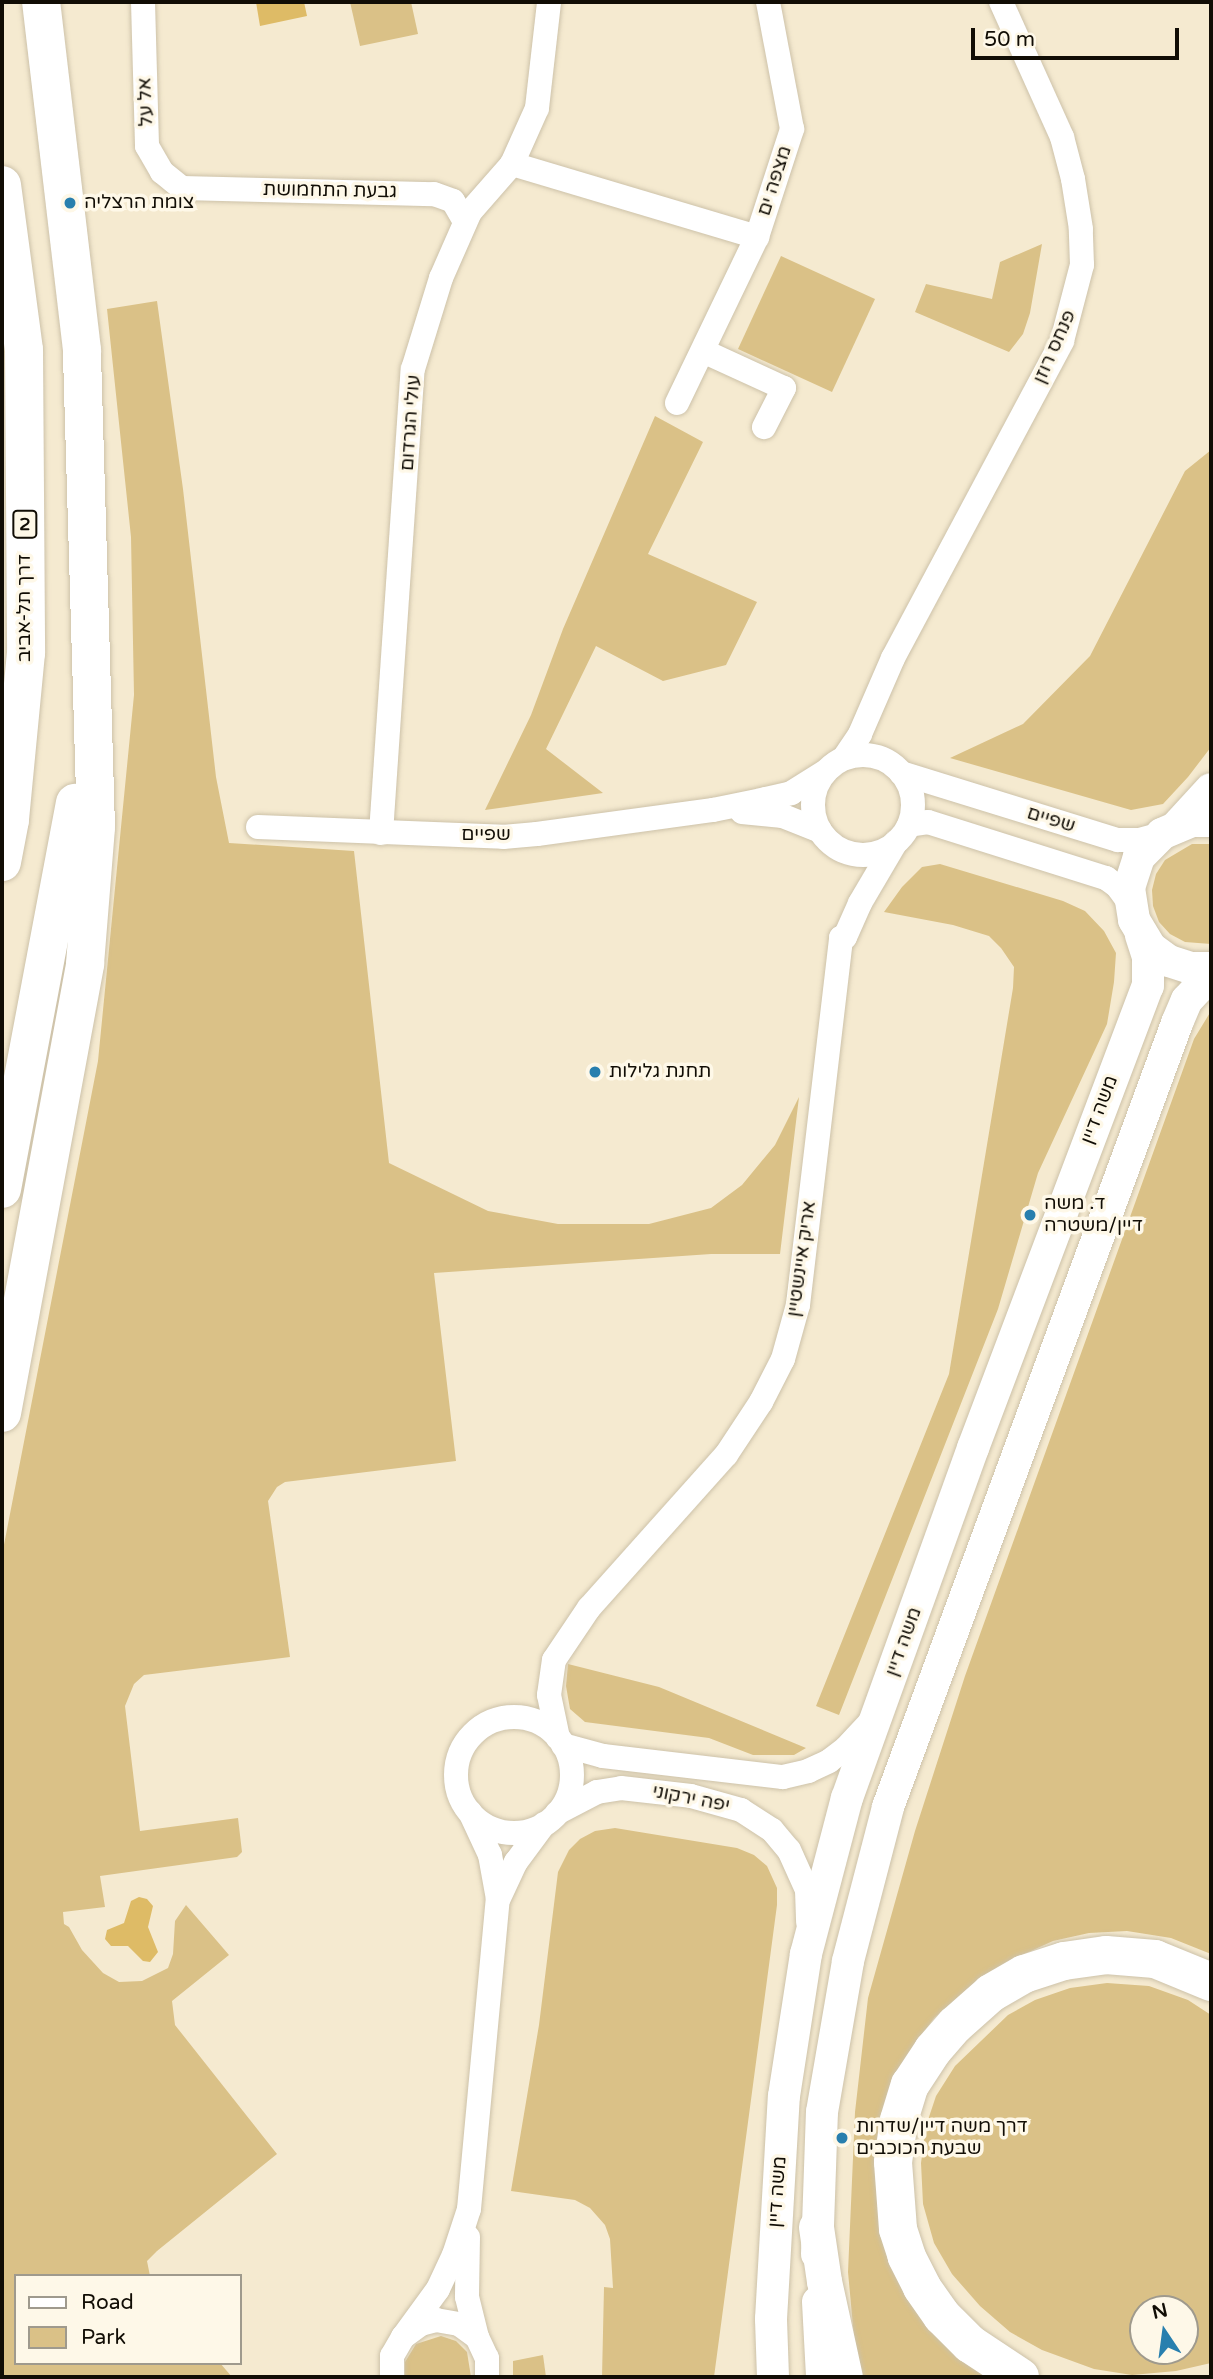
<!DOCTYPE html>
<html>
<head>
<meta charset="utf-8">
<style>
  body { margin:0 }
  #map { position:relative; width:1213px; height:2379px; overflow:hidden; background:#f5ead0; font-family:"Varela Round",Heebo,sans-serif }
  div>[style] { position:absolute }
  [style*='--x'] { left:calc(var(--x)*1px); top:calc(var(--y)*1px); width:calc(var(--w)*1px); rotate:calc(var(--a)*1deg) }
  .green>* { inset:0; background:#dac187 }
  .water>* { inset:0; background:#debb66 }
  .roads { filter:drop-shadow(0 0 2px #cdc2a9) drop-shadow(0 0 2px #cdc2a9) }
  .minor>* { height:24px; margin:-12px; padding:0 12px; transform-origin:12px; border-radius:12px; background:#fff }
  .minor>.ring { margin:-12px; padding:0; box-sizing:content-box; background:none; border:24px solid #fff; border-radius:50% }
  .tertiary>* { height:32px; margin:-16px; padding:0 16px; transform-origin:16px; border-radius:16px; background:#fff }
  .secondary>* { height:35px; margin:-17.5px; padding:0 17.5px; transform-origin:17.5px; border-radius:17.5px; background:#fff }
  .motorway>* { height:38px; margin:-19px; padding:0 19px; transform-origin:19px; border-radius:19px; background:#fff }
  .dots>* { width:19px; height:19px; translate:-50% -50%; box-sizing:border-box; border:4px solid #fef8e8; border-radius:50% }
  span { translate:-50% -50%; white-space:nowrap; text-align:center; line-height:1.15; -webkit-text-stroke:7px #fef8e8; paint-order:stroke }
  .shield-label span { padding:2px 5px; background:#fef8e8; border:2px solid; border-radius:5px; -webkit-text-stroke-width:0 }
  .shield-label { font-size:18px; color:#110d05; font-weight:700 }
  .street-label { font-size:19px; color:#110d05 }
  .poi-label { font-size:19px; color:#110d05 }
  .left { translate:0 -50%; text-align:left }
  .frame { position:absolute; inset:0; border:4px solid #110d05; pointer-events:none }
  .legend { position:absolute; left:14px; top:2274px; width:228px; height:91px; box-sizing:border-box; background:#fef8e8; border:2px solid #9f9a8d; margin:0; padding:9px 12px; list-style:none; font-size:21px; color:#110d05 }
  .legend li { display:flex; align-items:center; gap:14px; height:35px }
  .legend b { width:35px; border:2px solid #9f9a8d }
  .north { position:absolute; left:1129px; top:2295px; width:70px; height:70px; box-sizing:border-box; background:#fef8e8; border:2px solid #9f9a8d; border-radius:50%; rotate:347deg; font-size:19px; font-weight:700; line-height:28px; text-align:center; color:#110d05 }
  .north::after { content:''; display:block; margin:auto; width:24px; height:32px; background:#287fae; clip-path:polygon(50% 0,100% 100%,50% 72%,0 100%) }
  .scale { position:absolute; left:971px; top:28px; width:208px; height:32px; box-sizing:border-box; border:4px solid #110d05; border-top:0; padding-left:9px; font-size:21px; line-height:24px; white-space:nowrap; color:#110d05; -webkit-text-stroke:5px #fef8e8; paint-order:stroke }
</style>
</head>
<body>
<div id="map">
  <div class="green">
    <i style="clip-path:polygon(350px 2px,411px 2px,418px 34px,360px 46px)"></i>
    <i style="clip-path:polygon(1042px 244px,1030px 313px,1023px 334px,1009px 352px,915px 312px,926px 284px,992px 299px,1000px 262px)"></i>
    <i style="clip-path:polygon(781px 256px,875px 299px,832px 392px,738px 349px)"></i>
    <i style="clip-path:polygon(157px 301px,183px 489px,216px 777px,229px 843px,354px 851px,389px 1163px,488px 1211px,558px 1224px,649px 1224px,711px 1208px,742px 1185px,775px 1145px,799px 1097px,780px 1254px,711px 1254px,434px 1273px,456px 1461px,285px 1482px,277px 1487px,268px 1501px,290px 1657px,144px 1675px,134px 1684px,125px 1706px,140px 1831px,238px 1818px,242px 1852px,237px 1857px,100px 1876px,105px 1907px,63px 1912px,64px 1924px,69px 1927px,82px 1950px,103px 1973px,119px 1982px,142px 1981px,168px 1968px,173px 1954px,175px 1921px,186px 1905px,229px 1955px,172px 2001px,175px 2025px,277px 2154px,157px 2251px,147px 2261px,150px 2276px,16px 2276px,16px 2363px,220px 2363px,232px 2377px,2px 2377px,2px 1555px,98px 1061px,134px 695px,131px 537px,107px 309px)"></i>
    <i style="clip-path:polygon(655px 416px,703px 442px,648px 554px,757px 602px,726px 665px,663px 681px,596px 646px,546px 749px,603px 793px,485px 810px,531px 715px,563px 629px)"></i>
    <i style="clip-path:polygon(1211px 450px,1211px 747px,1188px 777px,1163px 804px,1131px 810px,950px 758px,1023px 724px,1090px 656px,1185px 471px)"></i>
    <i style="clip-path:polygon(1192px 844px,1211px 844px,1211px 944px,1185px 942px,1170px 934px,1159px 922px,1153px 906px,1152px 890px,1156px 874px,1165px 860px)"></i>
    <i style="clip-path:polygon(940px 864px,1063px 901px,1085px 911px,1104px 931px,1116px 953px,1114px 982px,1107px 1024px,1038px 1173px,998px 1309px,839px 1715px,816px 1706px,949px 1374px,1013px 988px,1014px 967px,1001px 948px,989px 936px,953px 925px,884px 912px,902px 887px,922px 867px)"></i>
    <i style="clip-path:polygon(1211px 1011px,1211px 1954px,1171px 1938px,1127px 1931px,1089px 1933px,1053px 1941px,1009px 1961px,967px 1989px,934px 2018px,910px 2051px,878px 2186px,999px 2377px,862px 2377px,854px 2337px,848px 2272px,855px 2112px,868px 1998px,915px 1831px,965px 1676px,1194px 1039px)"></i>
    <i style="clip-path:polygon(568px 1664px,659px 1687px,806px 1748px,794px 1755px,753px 1755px,709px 1738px,585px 1722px,570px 1709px,566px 1686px)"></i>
    <i style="clip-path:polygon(615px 1828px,737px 1848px,754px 1855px,767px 1866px,777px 1888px,777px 1905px,714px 2377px,602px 2377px,604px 2287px,613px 2288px,610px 2239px,605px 2225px,590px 2208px,575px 2200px,511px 2191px,539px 2025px,558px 1872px,569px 1850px,580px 1839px,595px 1831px)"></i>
    <i style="clip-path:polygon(evenodd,1107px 1983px,1149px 1986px,1188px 2000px,1211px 2015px,1211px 2363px,1176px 2371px,1132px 2375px,1094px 2369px,1042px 2350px,1010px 2332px,980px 2306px,952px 2274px,934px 2243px,923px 2204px,921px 2163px,926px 2126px,936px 2096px,955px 2066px,1008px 2015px,1035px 2000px,1070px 1988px,1107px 1983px,1143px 2309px,1185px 2309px,1185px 2351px,1143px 2351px,1143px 2309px)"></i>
    <i style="clip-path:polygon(441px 2336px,456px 2341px,467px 2352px,471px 2377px,405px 2377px,405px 2362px,416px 2344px)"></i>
    <i style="clip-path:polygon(543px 2355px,546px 2377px,513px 2377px,513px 2361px)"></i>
  </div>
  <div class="water">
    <i style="clip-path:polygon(256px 2px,304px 2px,307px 16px,260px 26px)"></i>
    <i style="clip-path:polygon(139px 1897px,147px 1899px,153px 1906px,148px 1927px,158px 1952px,150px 1962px,143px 1961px,128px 1946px,111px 1946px,105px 1939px,107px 1930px,124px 1923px,131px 1901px)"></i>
  </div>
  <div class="roads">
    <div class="minor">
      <i style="--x:143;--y:2;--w:144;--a:88.4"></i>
      <i style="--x:147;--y:146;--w:30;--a:60"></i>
      <i style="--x:162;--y:172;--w:26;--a:39"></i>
      <i style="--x:182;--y:188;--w:252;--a:1.4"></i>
      <i style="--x:434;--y:194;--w:20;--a:20"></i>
      <i style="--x:453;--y:201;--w:24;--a:60"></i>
      <i style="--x:512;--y:164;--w:256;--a:16.6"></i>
      <i style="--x:703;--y:351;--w:89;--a:24.6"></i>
      <i style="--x:784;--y:388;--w:44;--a:117.1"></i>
      <i style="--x:677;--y:403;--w:184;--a:-64.3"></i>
      <i style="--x:757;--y:237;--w:114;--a:-72"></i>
      <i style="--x:792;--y:129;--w:129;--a:-100.7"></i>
      <i class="ring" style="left:813px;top:755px;width:76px;height:76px"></i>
      <i style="--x:844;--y:758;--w:29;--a:-56"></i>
      <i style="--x:860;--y:734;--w:83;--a:-66.5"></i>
      <i style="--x:893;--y:658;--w:359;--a:-61.9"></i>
      <i style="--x:1062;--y:341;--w:79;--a:-75.3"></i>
      <i style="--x:1082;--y:265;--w:36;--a:-92"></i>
      <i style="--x:1081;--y:229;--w:51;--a:-99.1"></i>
      <i style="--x:1073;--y:179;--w:43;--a:-104.7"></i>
      <i style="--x:1062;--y:137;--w:148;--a:-114.3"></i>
      <i style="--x:901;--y:773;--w:227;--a:17.2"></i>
      <i style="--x:1118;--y:840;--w:21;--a:0"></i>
      <i style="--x:1139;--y:840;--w:24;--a:-15"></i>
      <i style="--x:742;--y:812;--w:41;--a:5.6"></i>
      <i style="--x:783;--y:816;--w:40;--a:22"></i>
      <i style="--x:909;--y:825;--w:19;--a:-9"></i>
      <i style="--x:928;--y:822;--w:187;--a:17.5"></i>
      <i style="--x:1106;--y:878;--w:14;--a:36"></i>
      <i style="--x:1117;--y:886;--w:22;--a:54"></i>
      <i style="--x:258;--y:827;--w:245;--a:2.3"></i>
      <i style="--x:503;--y:837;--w:34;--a:-5"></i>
      <i style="--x:537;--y:834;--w:178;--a:-7.8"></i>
      <i style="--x:713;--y:810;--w:54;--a:-11.7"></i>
      <i style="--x:766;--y:799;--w:26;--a:-13"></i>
      <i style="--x:791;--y:793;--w:40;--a:-32"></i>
      <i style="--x:381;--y:833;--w:465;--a:-86.1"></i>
      <i style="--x:413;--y:369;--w:95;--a:-72.9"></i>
      <i style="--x:441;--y:278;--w:72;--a:-66.3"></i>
      <i style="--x:470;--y:212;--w:64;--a:-48.8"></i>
      <i style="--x:512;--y:164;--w:61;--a:-65.9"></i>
      <i style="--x:537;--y:108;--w:107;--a:-83.5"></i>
      <i class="ring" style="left:456px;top:1717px;width:92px;height:92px"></i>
      <i style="--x:558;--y:1738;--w:44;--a:-101.8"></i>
      <i style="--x:549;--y:1695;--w:35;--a:-82"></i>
      <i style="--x:554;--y:1660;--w:63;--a:-56.1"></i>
      <i style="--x:589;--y:1608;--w:205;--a:-48.2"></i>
      <i style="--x:726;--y:1455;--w:64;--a:-56.6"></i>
      <i style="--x:761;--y:1402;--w:48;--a:-62.9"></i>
      <i style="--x:783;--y:1359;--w:56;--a:-74.5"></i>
      <i style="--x:798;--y:1305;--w:370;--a:-83.3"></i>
      <i style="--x:841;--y:938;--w:4;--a:-14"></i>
      <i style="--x:845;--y:937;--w:37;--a:-66"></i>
      <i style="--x:860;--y:903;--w:71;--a:-59.5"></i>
      <i style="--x:563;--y:1745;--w:41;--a:15.4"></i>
      <i style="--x:603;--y:1756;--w:181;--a:6.7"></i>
      <i style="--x:783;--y:1777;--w:26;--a:-13"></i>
      <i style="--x:808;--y:1771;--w:23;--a:-25"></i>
      <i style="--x:829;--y:1761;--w:21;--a:-37"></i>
      <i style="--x:846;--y:1748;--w:35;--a:-47"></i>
      <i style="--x:557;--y:1813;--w:45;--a:-27.7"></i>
      <i style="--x:597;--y:1792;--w:24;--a:-9"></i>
      <i style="--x:621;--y:1788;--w:70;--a:6.5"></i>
      <i style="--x:691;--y:1796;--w:52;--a:15.6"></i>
      <i style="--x:741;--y:1810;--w:37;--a:33"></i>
      <i style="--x:772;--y:1830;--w:26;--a:50"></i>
      <i style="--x:789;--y:1850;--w:44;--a:65.8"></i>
      <i style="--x:807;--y:1890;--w:32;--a:88"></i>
      <i style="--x:499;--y:1898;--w:40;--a:-65"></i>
      <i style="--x:516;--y:1862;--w:47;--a:-53.6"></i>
      <i style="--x:468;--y:2237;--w:60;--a:91"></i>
      <i style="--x:467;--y:2297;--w:41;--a:76"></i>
      <i style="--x:403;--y:2337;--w:59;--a:-53.9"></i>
      <i style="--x:438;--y:2289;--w:38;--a:-65"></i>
      <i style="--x:454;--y:2255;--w:48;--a:-71.9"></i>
      <i style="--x:469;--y:2209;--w:311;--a:-84.7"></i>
      <i style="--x:498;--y:1899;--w:45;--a:-100.3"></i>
      <i style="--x:490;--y:1855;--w:47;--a:-114.9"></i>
      <i style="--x:392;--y:2377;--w:21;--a:-90"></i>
      <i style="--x:392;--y:2356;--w:22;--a:-60"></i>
      <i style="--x:403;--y:2337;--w:22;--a:-36"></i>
      <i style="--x:421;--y:2324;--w:16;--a:-15"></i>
      <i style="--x:436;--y:2320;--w:23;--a:10"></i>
      <i style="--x:459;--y:2324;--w:22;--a:36"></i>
      <i style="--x:477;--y:2337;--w:23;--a:65"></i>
      <i style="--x:487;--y:2358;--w:19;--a:90"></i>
    </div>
    <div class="tertiary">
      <i style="--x:1211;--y:821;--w:19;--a:180"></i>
      <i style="--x:1192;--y:821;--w:33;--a:157"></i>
      <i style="--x:1162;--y:834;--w:33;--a:135"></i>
      <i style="--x:1139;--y:857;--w:33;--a:108"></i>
      <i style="--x:1129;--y:888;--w:32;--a:81"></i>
      <i style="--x:1134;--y:920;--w:33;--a:59"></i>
      <i style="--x:1151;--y:948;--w:22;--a:36"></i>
      <i style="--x:1169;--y:961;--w:22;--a:18"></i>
      <i style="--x:1190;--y:968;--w:21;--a:0"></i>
      <i style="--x:1177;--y:826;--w:50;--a:-47.4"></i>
      <i style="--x:817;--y:2254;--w:142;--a:-88"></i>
      <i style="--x:822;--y:2112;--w:153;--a:-80.2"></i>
      <i style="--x:848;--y:1961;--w:159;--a:-75.4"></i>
      <i style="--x:888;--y:1807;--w:836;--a:-69.76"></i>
      <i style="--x:1177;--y:1023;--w:25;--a:-67"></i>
      <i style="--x:1187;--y:1000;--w:18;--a:-47"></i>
      <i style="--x:1199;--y:987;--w:13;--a:-27"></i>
      <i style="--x:818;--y:2302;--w:75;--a:86.9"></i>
      <i style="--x:773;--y:2377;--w:58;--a:-92"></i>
      <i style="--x:771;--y:2319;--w:223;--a:-86.7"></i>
      <i style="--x:784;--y:2096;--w:144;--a:-81.2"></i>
      <i style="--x:806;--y:1954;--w:161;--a:-75.3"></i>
      <i style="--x:847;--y:1798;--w:372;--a:-70.2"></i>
      <i style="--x:973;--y:1448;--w:494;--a:-69.3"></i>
      <i style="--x:1148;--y:986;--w:29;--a:-90"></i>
      <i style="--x:1148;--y:957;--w:23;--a:-108"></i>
    </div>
    <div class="secondary">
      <i style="--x:816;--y:2227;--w:55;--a:81.6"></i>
      <i style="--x:824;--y:2281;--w:98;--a:77.7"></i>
    </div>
    <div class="motorway">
      <i style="--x:2;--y:185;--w:166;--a:82.4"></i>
      <i style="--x:24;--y:350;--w:303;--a:89.6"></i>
      <i style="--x:26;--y:653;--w:168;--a:95.5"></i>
      <i style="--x:10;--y:820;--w:43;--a:100.8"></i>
      <i style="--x:2;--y:1189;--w:393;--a:-79.3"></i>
      <i style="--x:2;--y:1413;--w:457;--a:-79.5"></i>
      <i style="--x:85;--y:964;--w:137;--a:-85.4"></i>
      <i style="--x:96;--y:827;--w:477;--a:-91.7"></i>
      <i style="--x:82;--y:350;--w:350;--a:-96.7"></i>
      <i style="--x:1020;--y:2377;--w:60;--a:-146.6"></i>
      <i style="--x:970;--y:2344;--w:40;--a:-135"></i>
      <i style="--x:942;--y:2316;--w:35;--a:-125"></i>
      <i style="--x:922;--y:2287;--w:34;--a:-117"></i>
      <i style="--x:907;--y:2257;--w:29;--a:-108"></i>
      <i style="--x:898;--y:2229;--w:67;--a:-94.3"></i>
      <i style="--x:893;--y:2162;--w:42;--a:-81.9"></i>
      <i style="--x:899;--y:2120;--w:37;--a:-73"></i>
      <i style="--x:910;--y:2085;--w:42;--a:-56.7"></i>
      <i style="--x:933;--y:2050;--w:33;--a:-49"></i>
      <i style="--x:955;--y:2025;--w:48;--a:-41.6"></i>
      <i style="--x:991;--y:1993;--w:38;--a:-30"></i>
      <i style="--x:1024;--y:1974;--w:42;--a:-18"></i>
      <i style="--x:1064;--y:1961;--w:42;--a:-8.1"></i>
      <i style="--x:1106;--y:1955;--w:49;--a:4.7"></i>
      <i style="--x:1155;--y:1959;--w:61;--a:22.3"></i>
    </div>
  </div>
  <div class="dots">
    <i style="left:70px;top:203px;background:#287fae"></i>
    <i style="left:595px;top:1072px;background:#287fae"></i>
    <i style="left:1030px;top:1215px;background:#287fae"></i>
    <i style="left:842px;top:2138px;background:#287fae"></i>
  </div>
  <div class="shield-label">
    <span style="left:25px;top:524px">2</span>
  </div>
  <div class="street-label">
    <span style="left:146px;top:102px;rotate:-92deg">אל על</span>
    <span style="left:775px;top:181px;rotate:-72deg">מצפה ים</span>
    <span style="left:330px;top:191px;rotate:1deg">גבעת התחמושת</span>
    <span style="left:1055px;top:347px;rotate:-66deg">פנחס רוזן</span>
    <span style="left:411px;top:423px;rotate:-86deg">עולי הגרדום</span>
    <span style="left:25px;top:608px;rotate:-90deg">דרך תל-אביב</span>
    <span style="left:1051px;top:820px;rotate:17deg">שפיים</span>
    <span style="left:486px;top:835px">שפיים</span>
    <span style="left:1100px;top:1110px;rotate:-69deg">משה דיין</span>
    <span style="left:802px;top:1259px;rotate:-82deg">אריק איינשטיין</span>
    <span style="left:904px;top:1642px;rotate:-70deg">משה דיין</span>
    <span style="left:691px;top:1799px;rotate:11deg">יפה ירקוני</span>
    <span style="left:778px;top:2192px;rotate:-86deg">משה דיין</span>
  </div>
  <div class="poi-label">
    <span class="left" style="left:84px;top:203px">צומת הרצליה</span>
    <span class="left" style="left:609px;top:1072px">תחנת גלילות</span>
    <span class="left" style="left:1044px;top:1215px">ד. משה<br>דיין/משטרה</span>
    <span class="left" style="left:856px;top:2138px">דרך משה דיין/שדרות<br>שבעת הכוכבים</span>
  </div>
  <div class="frame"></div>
  <ul class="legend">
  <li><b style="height:9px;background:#fff"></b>Road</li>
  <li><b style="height:19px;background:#dac187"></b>Park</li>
  </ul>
  <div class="north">N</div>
  <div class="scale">50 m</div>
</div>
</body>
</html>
